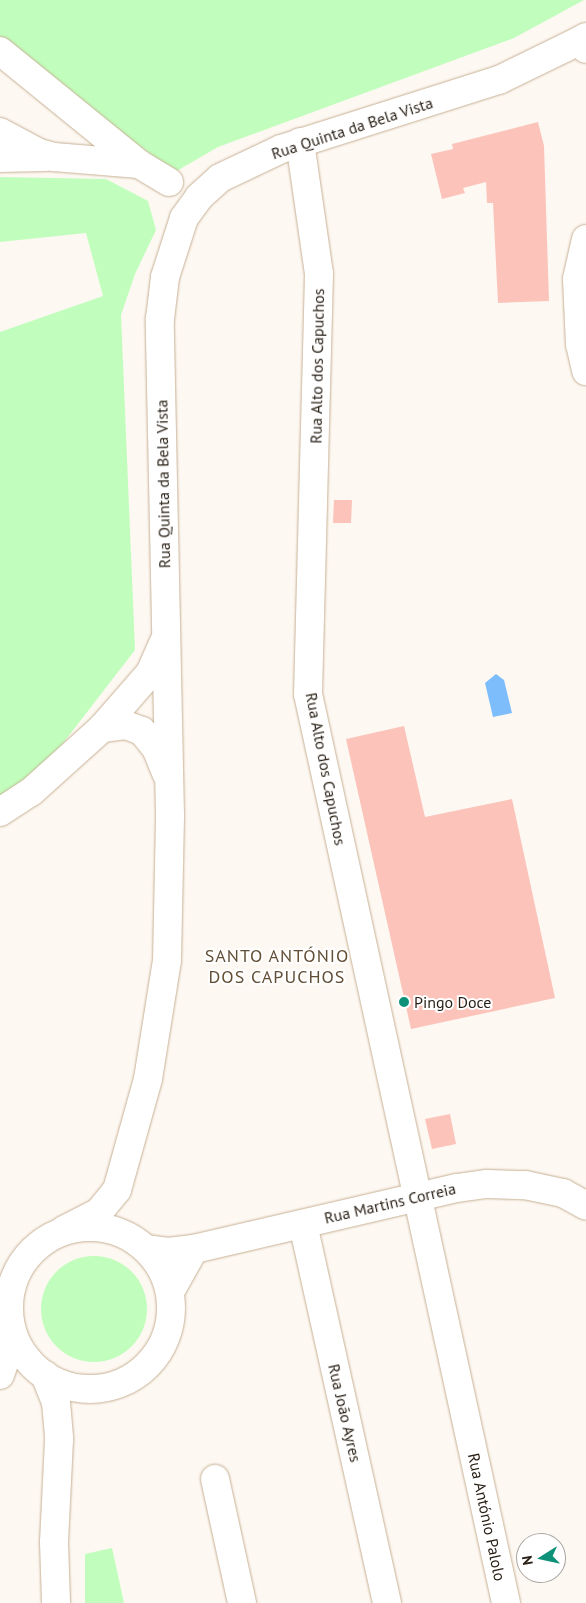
<!DOCTYPE html>
<html>
<head>
<meta charset="utf-8">
<style>
  body { margin:0 }
  #map { position:relative; width:586px; height:1603px; overflow:hidden; background:#fdf8f2; font-family:"PT Sans",sans-serif }
  div>[style] { position:absolute }
  [style*='--x'] { left:calc(var(--x)*1px); top:calc(var(--y)*1px); width:calc(var(--w)*1px); rotate:calc(var(--a)*1deg) }
  .green>* { inset:0; background:#c1fdbc }
  .round { border-radius:50% }
  .water>* { inset:0; background:#7dbdfc }
  .building>* { inset:0; background:#fcc3ba }
  .roads { filter:drop-shadow(0 0 1px #c7b094) drop-shadow(0 0 1px #c7b094) }
  .minor>* { height:28px; margin:-14px; padding:0 14px; transform-origin:14px; border-radius:14px; background:#fff }
  .minor>.ring { margin:-14px; padding:0; box-sizing:content-box; background:none; border:28px solid #fff; border-radius:50% }
  .major>* { height:28px; margin:-14px; padding:0 14px; transform-origin:14px; border-radius:14px; background:#fff }
  .dots>* { width:14px; height:14px; translate:-50% -50%; box-sizing:border-box; border:2px solid #fff; border-radius:50% }
  span { translate:-50% -50%; white-space:nowrap; text-align:center; line-height:1.15; -webkit-text-stroke:4px #fff; paint-order:stroke }
  .street-label { font-size:16px; color:#271e14 }
  .poi-label { font-size:16px; color:#271e14 }
  .left { translate:0 -50%; text-align:left }
  .neighbourhood-label { font-size:18px; color:#624e35; letter-spacing:1px }
  .north { position:absolute; left:516px; top:1533px; width:50px; height:50px; box-sizing:border-box; background:#fff; border:1px solid #a9a5a1; border-radius:50%; rotate:260deg; font-size:14px; font-weight:700; line-height:20px; text-align:center; color:#271e14 }
  .north::after { content:''; display:block; margin:auto; width:18px; height:22px; background:#0e9179; clip-path:polygon(50% 0,100% 100%,50% 72%,0 100%) }
</style>
</head>
<body>
<div id="map">
  <div class="green">
    <i style="clip-path:polygon(0 0,584px 0,514px 38px,218px 147px,175px 172px,0 42px)"></i>
    <i style="clip-path:polygon(0 177px,106px 179px,148px 201px,156px 230px,135px 274px,121px 315px,135px 650px,40px 773px,0 797px,0 332px,103px 296px,86px 233px,0 242px)"></i>
    <i class="round" style="left:41px;top:1256px;width:106px;height:106px"></i>
    <i style="clip-path:polygon(112px 1548px,124px 1603px,85px 1603px,85px 1554px)"></i>
  </div>
  <div class="water">
    <i style="clip-path:polygon(496px 674px,504px 680px,512px 713px,493px 717px,485px 683px)"></i>
  </div>
  <div class="building">
    <i style="clip-path:polygon(538px 122px,544px 146px,549px 301px,498px 303px,493px 203px,487px 203px,486px 182px,463px 188px,465px 193px,442px 199px,431px 154px,453px 149px,452px 144px)"></i>
    <i style="clip-path:polygon(334px 500px,352px 500px,351px 523px,333px 523px)"></i>
    <i style="clip-path:polygon(404px 726px,425px 817px,512px 799px,555px 998px,411px 1029px,346px 739px)"></i>
    <i style="clip-path:polygon(450px 1114px,456px 1144px,432px 1149px,425px 1119px)"></i>
  </div>
  <div class="roads">
    <div class="minor">
      <i style="--x:0;--y:51;--w:179;--a:39.1"></i>
      <i style="--x:0;--y:132;--w:44;--a:28.3"></i>
      <i style="--x:39;--y:153;--w:16;--a:15"></i>
      <i style="--x:54;--y:157;--w:85;--a:4.7"></i>
      <i style="--x:139;--y:164;--w:35;--a:31"></i>
      <i style="--x:300;--y:142;--w:133;--a:81.8"></i>
      <i style="--x:319;--y:274;--w:420;--a:91.5"></i>
      <i style="--x:308;--y:694;--w:930;--a:77.71"></i>
      <i style="--x:0;--y:158;--w:45;--a:-1.3"></i>
      <i style="--x:102;--y:728;--w:24;--a:-7"></i>
      <i style="--x:126;--y:725;--w:17;--a:21"></i>
      <i style="--x:142;--y:731;--w:22;--a:51"></i>
      <i style="--x:156;--y:748;--w:27;--a:68"></i>
      <i style="--x:0;--y:812;--w:37;--a:-33"></i>
      <i style="--x:31;--y:792;--w:96;--a:-42"></i>
      <i style="--x:102;--y:728;--w:73;--a:-48.9"></i>
      <i style="--x:150;--y:673;--w:35;--a:-66"></i>
      <i style="--x:303;--y:1224;--w:388;--a:77.5"></i>
      <i class="ring" style="left:9px;top:1227px;width:134px;height:134px"></i>
      <i style="--x:64;--y:1230;--w:39;--a:-27"></i>
      <i style="--x:99;--y:1212;--w:28;--a:-51"></i>
      <i style="--x:117;--y:1190;--w:115;--a:-74.4"></i>
      <i style="--x:148;--y:1079;--w:120;--a:-80.9"></i>
      <i style="--x:167;--y:961;--w:146;--a:-88.8"></i>
      <i style="--x:170;--y:815;--w:496;--a:-91.2"></i>
      <i style="--x:160;--y:319;--w:42;--a:-83.2"></i>
      <i style="--x:165;--y:277;--w:62;--a:-72.1"></i>
      <i style="--x:184;--y:218;--w:26;--a:-54"></i>
      <i style="--x:199;--y:197;--w:28;--a:-42"></i>
      <i style="--x:220;--y:178;--w:68;--a:-25.4"></i>
      <i style="--x:281;--y:149;--w:229;--a:-17.6"></i>
      <i style="--x:499;--y:80;--w:91;--a:-26"></i>
      <i style="--x:147;--y:1249;--w:21;--a:8"></i>
      <i style="--x:168;--y:1252;--w:26;--a:-7"></i>
      <i style="--x:194;--y:1249;--w:49;--a:119.2"></i>
      <i style="--x:194;--y:1249;--w:270;--a:-13.1"></i>
      <i style="--x:457;--y:1188;--w:30;--a:-8"></i>
      <i style="--x:487;--y:1184;--w:38;--a:2"></i>
      <i style="--x:525;--y:1185;--w:39;--a:12"></i>
      <i style="--x:563;--y:1193;--w:26;--a:29"></i>
      <i style="--x:0;--y:1375;--w:34;--a:-71"></i>
      <i style="--x:11;--y:1343;--w:20;--a:-93"></i>
      <i style="--x:45;--y:1375;--w:29;--a:68"></i>
      <i style="--x:56;--y:1402;--w:38;--a:85"></i>
      <i style="--x:59;--y:1440;--w:102;--a:92.8"></i>
      <i style="--x:54;--y:1542;--w:61;--a:88.1"></i>
      <i style="--x:215;--y:1479;--w:127;--a:77.7"></i>
    </div>
    <div class="major">
      <i style="--x:586;--y:37;--w:6;--a:149"></i>
      <i style="--x:581;--y:40;--w:10;--a:61"></i>
      <i style="--x:586;--y:239;--w:41;--a:102.7"></i>
      <i style="--x:577;--y:279;--w:65;--a:87.4"></i>
      <i style="--x:580;--y:344;--w:28;--a:77"></i>
    </div>
  </div>
  <div class="dots">
    <i style="left:404px;top:1002px;background:#0e9179"></i>
  </div>
  <div class="street-label">
    <span style="left:352px;top:128px;rotate:-18deg">Rua Quinta da Bela Vista</span>
    <span style="left:317px;top:366px;rotate:-89deg">Rua Alto dos Capuchos</span>
    <span style="left:163px;top:484px;rotate:-91deg">Rua Quinta da Bela Vista</span>
    <span style="left:326px;top:769px;rotate:79deg">Rua Alto dos Capuchos</span>
    <span style="left:390px;top:1203px;rotate:-13deg">Rua Martins Correia</span>
    <span style="left:345px;top:1413px;rotate:77deg">Rua João Ayres</span>
    <span style="left:487px;top:1517px;rotate:78deg">Rua António Palolo</span>
  </div>
  <div class="poi-label">
    <span class="left" style="left:414px;top:1002px">Pingo Doce</span>
  </div>
  <div class="neighbourhood-label">
    <span style="left:277px;top:967px">SANTO ANTÓNIO<br>DOS CAPUCHOS</span>
  </div>
  <div class="north">N</div>
</div>
</body>
</html>
